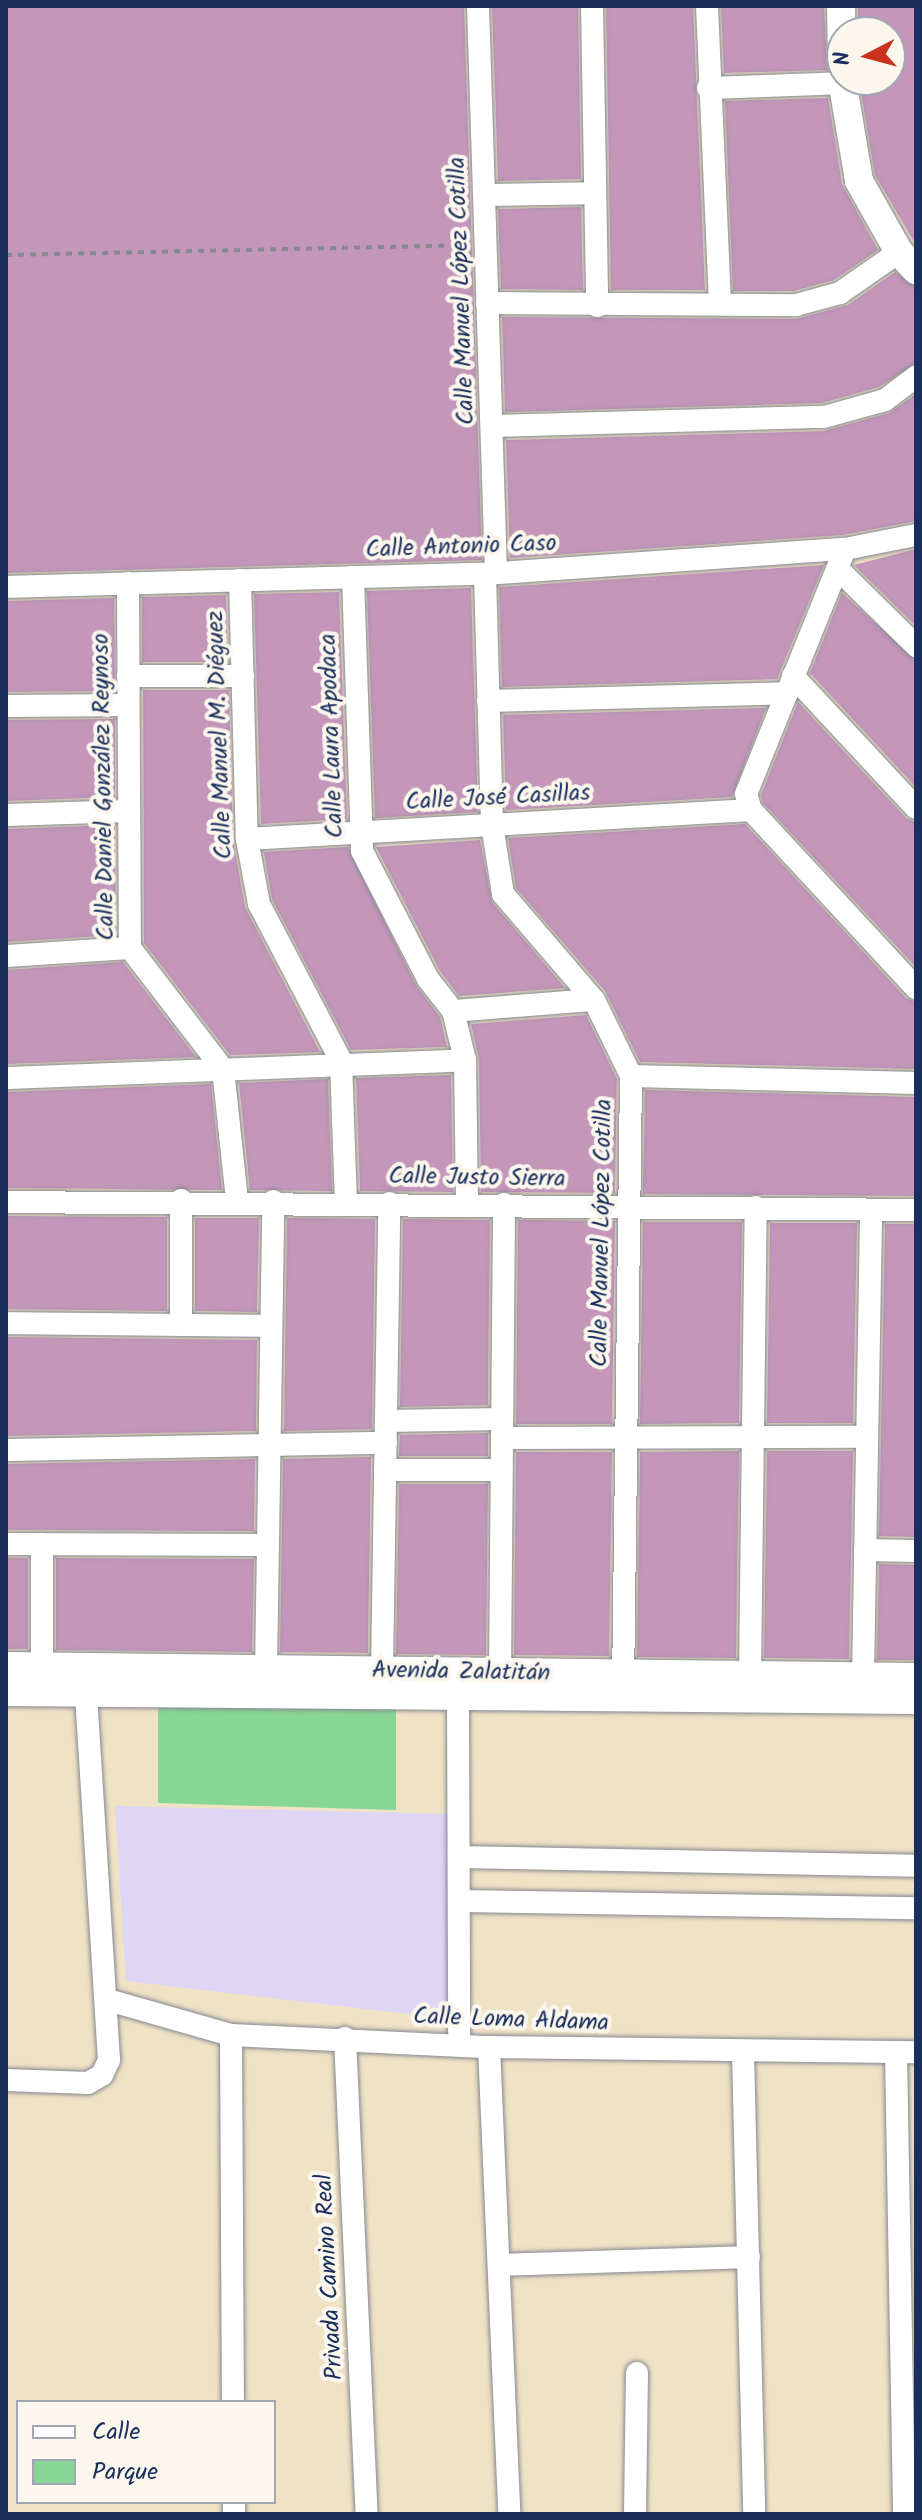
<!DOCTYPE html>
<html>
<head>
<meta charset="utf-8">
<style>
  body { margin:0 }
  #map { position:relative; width:922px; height:2520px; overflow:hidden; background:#f0e2c5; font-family:Kalam,sans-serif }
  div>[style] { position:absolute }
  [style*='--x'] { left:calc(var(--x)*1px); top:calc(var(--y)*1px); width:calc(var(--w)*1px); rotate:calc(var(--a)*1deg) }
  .built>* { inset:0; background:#dfd5f5 }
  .green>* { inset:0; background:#88d695 }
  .building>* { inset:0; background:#c396ba }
  .path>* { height:4px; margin-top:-2px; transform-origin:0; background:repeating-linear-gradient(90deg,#868892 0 6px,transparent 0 12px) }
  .roads { filter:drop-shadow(0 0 2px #868892) drop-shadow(0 0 2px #868892) }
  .minor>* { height:22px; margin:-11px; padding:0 11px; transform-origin:11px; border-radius:11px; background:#fff }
  .tertiary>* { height:28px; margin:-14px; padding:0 14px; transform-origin:14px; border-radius:14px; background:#fff }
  span { translate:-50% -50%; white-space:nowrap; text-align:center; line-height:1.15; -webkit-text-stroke:8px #fbf7ec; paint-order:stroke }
  .street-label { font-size:24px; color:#1b2f5e }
  .frame { position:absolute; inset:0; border:8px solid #1b2f5e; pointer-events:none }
  .legend { position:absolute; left:16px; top:2400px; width:260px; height:104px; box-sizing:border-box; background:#fbf7ec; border:2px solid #a1a7b3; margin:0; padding:10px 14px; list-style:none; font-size:24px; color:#1b2f5e }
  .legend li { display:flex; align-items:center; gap:16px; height:40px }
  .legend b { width:40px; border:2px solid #a1a7b3 }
  .north { position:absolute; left:826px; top:16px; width:80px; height:80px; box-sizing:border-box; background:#fbf7ec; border:2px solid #a1a7b3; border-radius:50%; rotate:264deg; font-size:22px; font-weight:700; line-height:32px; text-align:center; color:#1b2f5e }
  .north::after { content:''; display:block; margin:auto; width:28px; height:36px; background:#c8321e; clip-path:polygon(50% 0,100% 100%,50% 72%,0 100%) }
</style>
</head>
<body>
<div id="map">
  <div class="built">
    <i style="clip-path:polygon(115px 1806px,449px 1814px,451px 2019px,126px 1981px)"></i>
  </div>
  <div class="green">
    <i style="clip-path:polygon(158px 1703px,396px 1709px,396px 1810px,158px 1803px)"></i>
  </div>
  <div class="building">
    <i style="clip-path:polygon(6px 6px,464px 6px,482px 560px,6px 573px)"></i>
    <i style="clip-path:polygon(492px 6px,578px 6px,581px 179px,498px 181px)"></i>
    <i style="clip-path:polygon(606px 6px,693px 6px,705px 290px,611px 290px)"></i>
    <i style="clip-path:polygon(721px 6px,824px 6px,827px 70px,724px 73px)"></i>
    <i style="clip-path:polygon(858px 6px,916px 6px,916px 245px,875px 175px,859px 80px,890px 80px,890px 32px,858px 32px)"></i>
    <i style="clip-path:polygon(828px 98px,842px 184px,878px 250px,834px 280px,794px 291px,733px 291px,725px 101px)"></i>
    <i style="clip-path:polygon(581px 207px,583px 290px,501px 289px,498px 209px)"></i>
    <i style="clip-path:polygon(895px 272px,916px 287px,916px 363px,879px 387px,822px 403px,505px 412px,502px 317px,796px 319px,848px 305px)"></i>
    <i style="clip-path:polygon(916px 394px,916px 521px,843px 535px,510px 558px,506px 440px,824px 431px,889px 413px)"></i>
    <i style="clip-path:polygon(916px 549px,916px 626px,854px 565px)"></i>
    <i style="clip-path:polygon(824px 565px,777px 679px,502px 687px,499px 587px)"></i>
    <i style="clip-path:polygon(471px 588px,478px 812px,375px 818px,367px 591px)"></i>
    <i style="clip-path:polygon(339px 592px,347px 819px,261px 824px,254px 594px)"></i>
    <i style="clip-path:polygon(842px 593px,916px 660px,916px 787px,810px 673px)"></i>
    <i style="clip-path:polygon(226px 595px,228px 662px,142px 662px,142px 597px)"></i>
    <i style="clip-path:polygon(114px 598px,115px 691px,6px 692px,6px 601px)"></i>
    <i style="clip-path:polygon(143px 690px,229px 690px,233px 839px,245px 907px,320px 1052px,230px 1055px,144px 943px)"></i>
    <i style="clip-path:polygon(798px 702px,906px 818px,916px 822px,916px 967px,763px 803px,761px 795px)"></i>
    <i style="clip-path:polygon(766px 708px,732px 797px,506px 810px,503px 715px)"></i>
    <i style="clip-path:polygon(115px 719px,115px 797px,6px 801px,6px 720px)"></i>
    <i style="clip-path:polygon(745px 824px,906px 998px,916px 1002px,916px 1069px,640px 1062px,605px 991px,516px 888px,508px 838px)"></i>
    <i style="clip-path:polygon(115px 825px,116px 935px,6px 942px,6px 829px)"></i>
    <i style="clip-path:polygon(480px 840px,492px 902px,565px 988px,459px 996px,440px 971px,376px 847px)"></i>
    <i style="clip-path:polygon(348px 847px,416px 985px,440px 1017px,447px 1047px,351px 1050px,272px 899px,264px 852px)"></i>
    <i style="clip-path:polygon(123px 962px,196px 1057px,6px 1064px,6px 970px)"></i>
    <i style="clip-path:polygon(586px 1015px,617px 1079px,615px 1193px,481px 1192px,479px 1059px,471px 1024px)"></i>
    <i style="clip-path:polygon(451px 1075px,453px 1192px,360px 1191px,356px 1078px)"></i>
    <i style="clip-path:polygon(328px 1079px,332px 1191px,250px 1190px,239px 1083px)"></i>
    <i style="clip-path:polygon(211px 1084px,222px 1190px,6px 1188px,6px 1092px)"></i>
    <i style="clip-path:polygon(645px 1090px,916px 1097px,916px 1196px,643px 1194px)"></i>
    <i style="clip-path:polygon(6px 1216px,167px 1217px,167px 1311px,6px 1309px)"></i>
    <i style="clip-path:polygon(195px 1218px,259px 1218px,257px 1312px,195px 1311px)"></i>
    <i style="clip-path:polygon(287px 1218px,375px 1219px,372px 1429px,284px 1431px)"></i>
    <i style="clip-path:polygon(403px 1219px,490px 1220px,488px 1405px,400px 1407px)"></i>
    <i style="clip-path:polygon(518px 1220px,615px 1221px,612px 1424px,516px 1424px)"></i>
    <i style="clip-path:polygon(643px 1222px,742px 1222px,739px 1423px,640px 1424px)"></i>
    <i style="clip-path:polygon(770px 1223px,857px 1223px,853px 1423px,767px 1423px)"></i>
    <i style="clip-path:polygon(885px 1224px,916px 1224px,916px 1537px,879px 1536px)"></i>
    <i style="clip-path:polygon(6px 1337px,257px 1340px,256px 1431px,6px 1436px)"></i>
    <i style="clip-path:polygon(488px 1433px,488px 1456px,399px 1456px,400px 1435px)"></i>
    <i style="clip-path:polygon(739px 1451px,736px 1658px,637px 1657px,640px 1452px)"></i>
    <i style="clip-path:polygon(767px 1451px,853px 1451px,849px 1659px,764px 1658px)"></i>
    <i style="clip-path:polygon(516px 1452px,612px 1452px,609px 1656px,514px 1655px)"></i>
    <i style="clip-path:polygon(371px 1457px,368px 1653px,280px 1652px,283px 1459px)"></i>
    <i style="clip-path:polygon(255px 1459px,254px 1531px,6px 1530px,6px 1464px)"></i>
    <i style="clip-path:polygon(399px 1484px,488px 1484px,486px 1655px,396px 1654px)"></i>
    <i style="clip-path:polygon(6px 1558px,28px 1558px,28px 1649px,6px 1649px)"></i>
    <i style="clip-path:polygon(56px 1558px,254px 1559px,252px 1652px,56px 1650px)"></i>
    <i style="clip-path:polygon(879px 1564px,916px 1565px,916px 1660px,877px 1660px)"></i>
  </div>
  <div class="path">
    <i style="--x:6;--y:255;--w:461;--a:-1.2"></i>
  </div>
  <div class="roads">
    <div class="minor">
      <i style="--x:478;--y:6;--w:567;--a:88.18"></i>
      <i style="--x:592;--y:6;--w:300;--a:89"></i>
      <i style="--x:707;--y:6;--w:297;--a:87.5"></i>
      <i style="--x:708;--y:88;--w:134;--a:-2.1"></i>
      <i style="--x:484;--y:195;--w:110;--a:-1"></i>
      <i style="--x:487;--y:303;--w:309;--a:0.4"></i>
      <i style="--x:796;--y:305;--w:46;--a:-15.3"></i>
      <i style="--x:840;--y:293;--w:72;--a:-34.8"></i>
      <i style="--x:493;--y:426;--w:331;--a:-1.6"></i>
      <i style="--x:824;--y:417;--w:63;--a:-15.6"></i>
      <i style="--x:885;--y:400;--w:39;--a:-37"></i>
      <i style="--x:845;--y:549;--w:264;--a:112"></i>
      <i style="--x:746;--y:794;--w:17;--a:73"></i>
      <i style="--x:751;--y:810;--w:243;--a:47.2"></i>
      <i style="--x:838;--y:569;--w:110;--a:44.6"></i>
      <i style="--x:485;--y:574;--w:251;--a:88.4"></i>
      <i style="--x:492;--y:825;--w:70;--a:80.9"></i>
      <i style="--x:503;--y:894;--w:140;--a:49.4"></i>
      <i style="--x:594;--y:1000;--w:85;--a:64"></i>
      <i style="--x:631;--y:1076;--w:612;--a:90.75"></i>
      <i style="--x:353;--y:577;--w:274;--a:88.1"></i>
      <i style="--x:362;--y:851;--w:144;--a:62.7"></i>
      <i style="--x:428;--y:979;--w:41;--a:52"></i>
      <i style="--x:453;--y:1011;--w:50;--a:76.2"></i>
      <i style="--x:465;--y:1060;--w:143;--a:89.2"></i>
      <i style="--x:240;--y:580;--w:259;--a:88.5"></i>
      <i style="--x:247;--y:839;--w:66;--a:79.5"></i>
      <i style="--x:259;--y:904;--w:177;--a:62.4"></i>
      <i style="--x:341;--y:1061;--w:141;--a:88"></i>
      <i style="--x:128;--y:583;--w:365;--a:89.7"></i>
      <i style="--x:130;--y:948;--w:153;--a:52.5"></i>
      <i style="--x:223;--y:1069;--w:132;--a:83.9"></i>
      <i style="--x:6;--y:587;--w:479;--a:-1.6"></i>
      <i style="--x:485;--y:574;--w:361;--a:-4"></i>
      <i style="--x:845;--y:549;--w:72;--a:-11.2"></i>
      <i style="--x:128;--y:676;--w:115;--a:0"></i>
      <i style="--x:793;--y:676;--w:180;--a:47"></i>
      <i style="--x:488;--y:701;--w:299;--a:-1.5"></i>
      <i style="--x:6;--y:706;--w:121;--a:-0.5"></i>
      <i style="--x:6;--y:815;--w:123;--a:-1.9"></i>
      <i style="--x:247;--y:839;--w:505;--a:-3.29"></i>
      <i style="--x:6;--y:956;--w:124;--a:-3.7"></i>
      <i style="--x:453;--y:1011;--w:141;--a:-4.5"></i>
      <i style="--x:631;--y:1076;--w:285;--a:1.4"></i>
      <i style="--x:6;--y:1078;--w:459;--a:-2.2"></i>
      <i style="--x:181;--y:1200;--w:125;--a:90"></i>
      <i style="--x:6;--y:1202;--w:910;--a:0.5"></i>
      <i style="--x:6;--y:1323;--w:265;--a:0.6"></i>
      <i style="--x:386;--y:1421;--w:116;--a:-1"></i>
      <i style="--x:502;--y:1438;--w:364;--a:-0.2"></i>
      <i style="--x:6;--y:1450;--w:380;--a:-1.1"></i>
      <i style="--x:385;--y:1470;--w:116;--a:0"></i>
      <i style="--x:6;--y:1544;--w:262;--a:0.2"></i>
      <i style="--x:42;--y:1544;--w:123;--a:90"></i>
      <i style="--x:865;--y:1550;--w:51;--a:1.1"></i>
      <i style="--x:266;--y:1670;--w:469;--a:-89.1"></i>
      <i style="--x:382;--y:1671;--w:468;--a:-89.1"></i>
      <i style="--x:500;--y:1672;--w:468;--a:-89.5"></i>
      <i style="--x:750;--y:1675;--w:468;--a:-89.3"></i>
      <i style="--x:863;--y:1677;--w:467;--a:-89"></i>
      <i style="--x:458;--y:1696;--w:349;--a:89.8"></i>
      <i style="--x:459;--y:1857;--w:457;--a:1.1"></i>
      <i style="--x:460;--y:1901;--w:456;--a:0.9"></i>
      <i style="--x:108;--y:2000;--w:128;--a:15.9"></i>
      <i style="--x:231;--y:2035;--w:258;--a:2.7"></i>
      <i style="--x:489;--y:2047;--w:427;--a:0.7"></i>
      <i style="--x:231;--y:2035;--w:367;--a:89.7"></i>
      <i style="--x:345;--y:2038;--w:477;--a:87.4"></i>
      <i style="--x:489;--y:2047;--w:467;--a:87.5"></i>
      <i style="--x:896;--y:2052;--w:462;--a:89"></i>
      <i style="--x:743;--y:2053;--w:461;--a:88.6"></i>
      <i style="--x:6;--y:2080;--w:82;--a:2.1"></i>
      <i style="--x:88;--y:2083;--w:16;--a:-30"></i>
      <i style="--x:102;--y:2075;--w:17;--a:-65"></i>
      <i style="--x:109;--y:2060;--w:385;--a:-93.6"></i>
      <i style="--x:499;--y:2265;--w:250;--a:-1.8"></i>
      <i style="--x:234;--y:2502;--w:12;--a:90"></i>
      <i style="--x:635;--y:2514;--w:141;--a:-89.2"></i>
    </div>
    <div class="tertiary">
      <i style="--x:841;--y:6;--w:57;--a:89"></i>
      <i style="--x:842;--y:80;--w:102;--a:80.4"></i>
      <i style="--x:859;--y:181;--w:81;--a:60.6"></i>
      <i style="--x:899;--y:252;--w:25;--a:47"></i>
      <i style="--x:6;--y:1666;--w:910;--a:0.69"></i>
      <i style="--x:6;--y:1692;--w:910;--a:0.5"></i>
    </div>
  </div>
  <div class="street-label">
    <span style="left:462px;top:291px;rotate:-92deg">Calle Manuel López Cotilla</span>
    <span style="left:461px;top:547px;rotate:-2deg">Calle Antonio Caso</span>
    <span style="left:220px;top:735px;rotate:-92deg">Calle Manuel M. Diéguez</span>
    <span style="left:332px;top:736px;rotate:-92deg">Calle Laura Apodaca</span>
    <span style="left:104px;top:787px;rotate:-91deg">Calle Daniel González Reynoso</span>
    <span style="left:498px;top:798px;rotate:-3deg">Calle José Casillas</span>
    <span style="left:477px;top:1178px;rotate:1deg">Calle Justo Sierra</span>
    <span style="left:602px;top:1233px;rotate:-89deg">Calle Manuel López Cotilla</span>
    <span style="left:461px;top:1672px;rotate:1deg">Avenida Zalatitán</span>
    <span style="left:511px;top:2020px;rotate:2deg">Calle Loma Aldama</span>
    <span style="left:330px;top:2277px;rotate:-93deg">Privada Camino Real</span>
  </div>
  <div class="frame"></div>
  <ul class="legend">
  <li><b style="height:10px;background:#fff"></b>Calle</li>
  <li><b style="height:22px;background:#88d695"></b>Parque</li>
  </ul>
  <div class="north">N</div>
</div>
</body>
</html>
